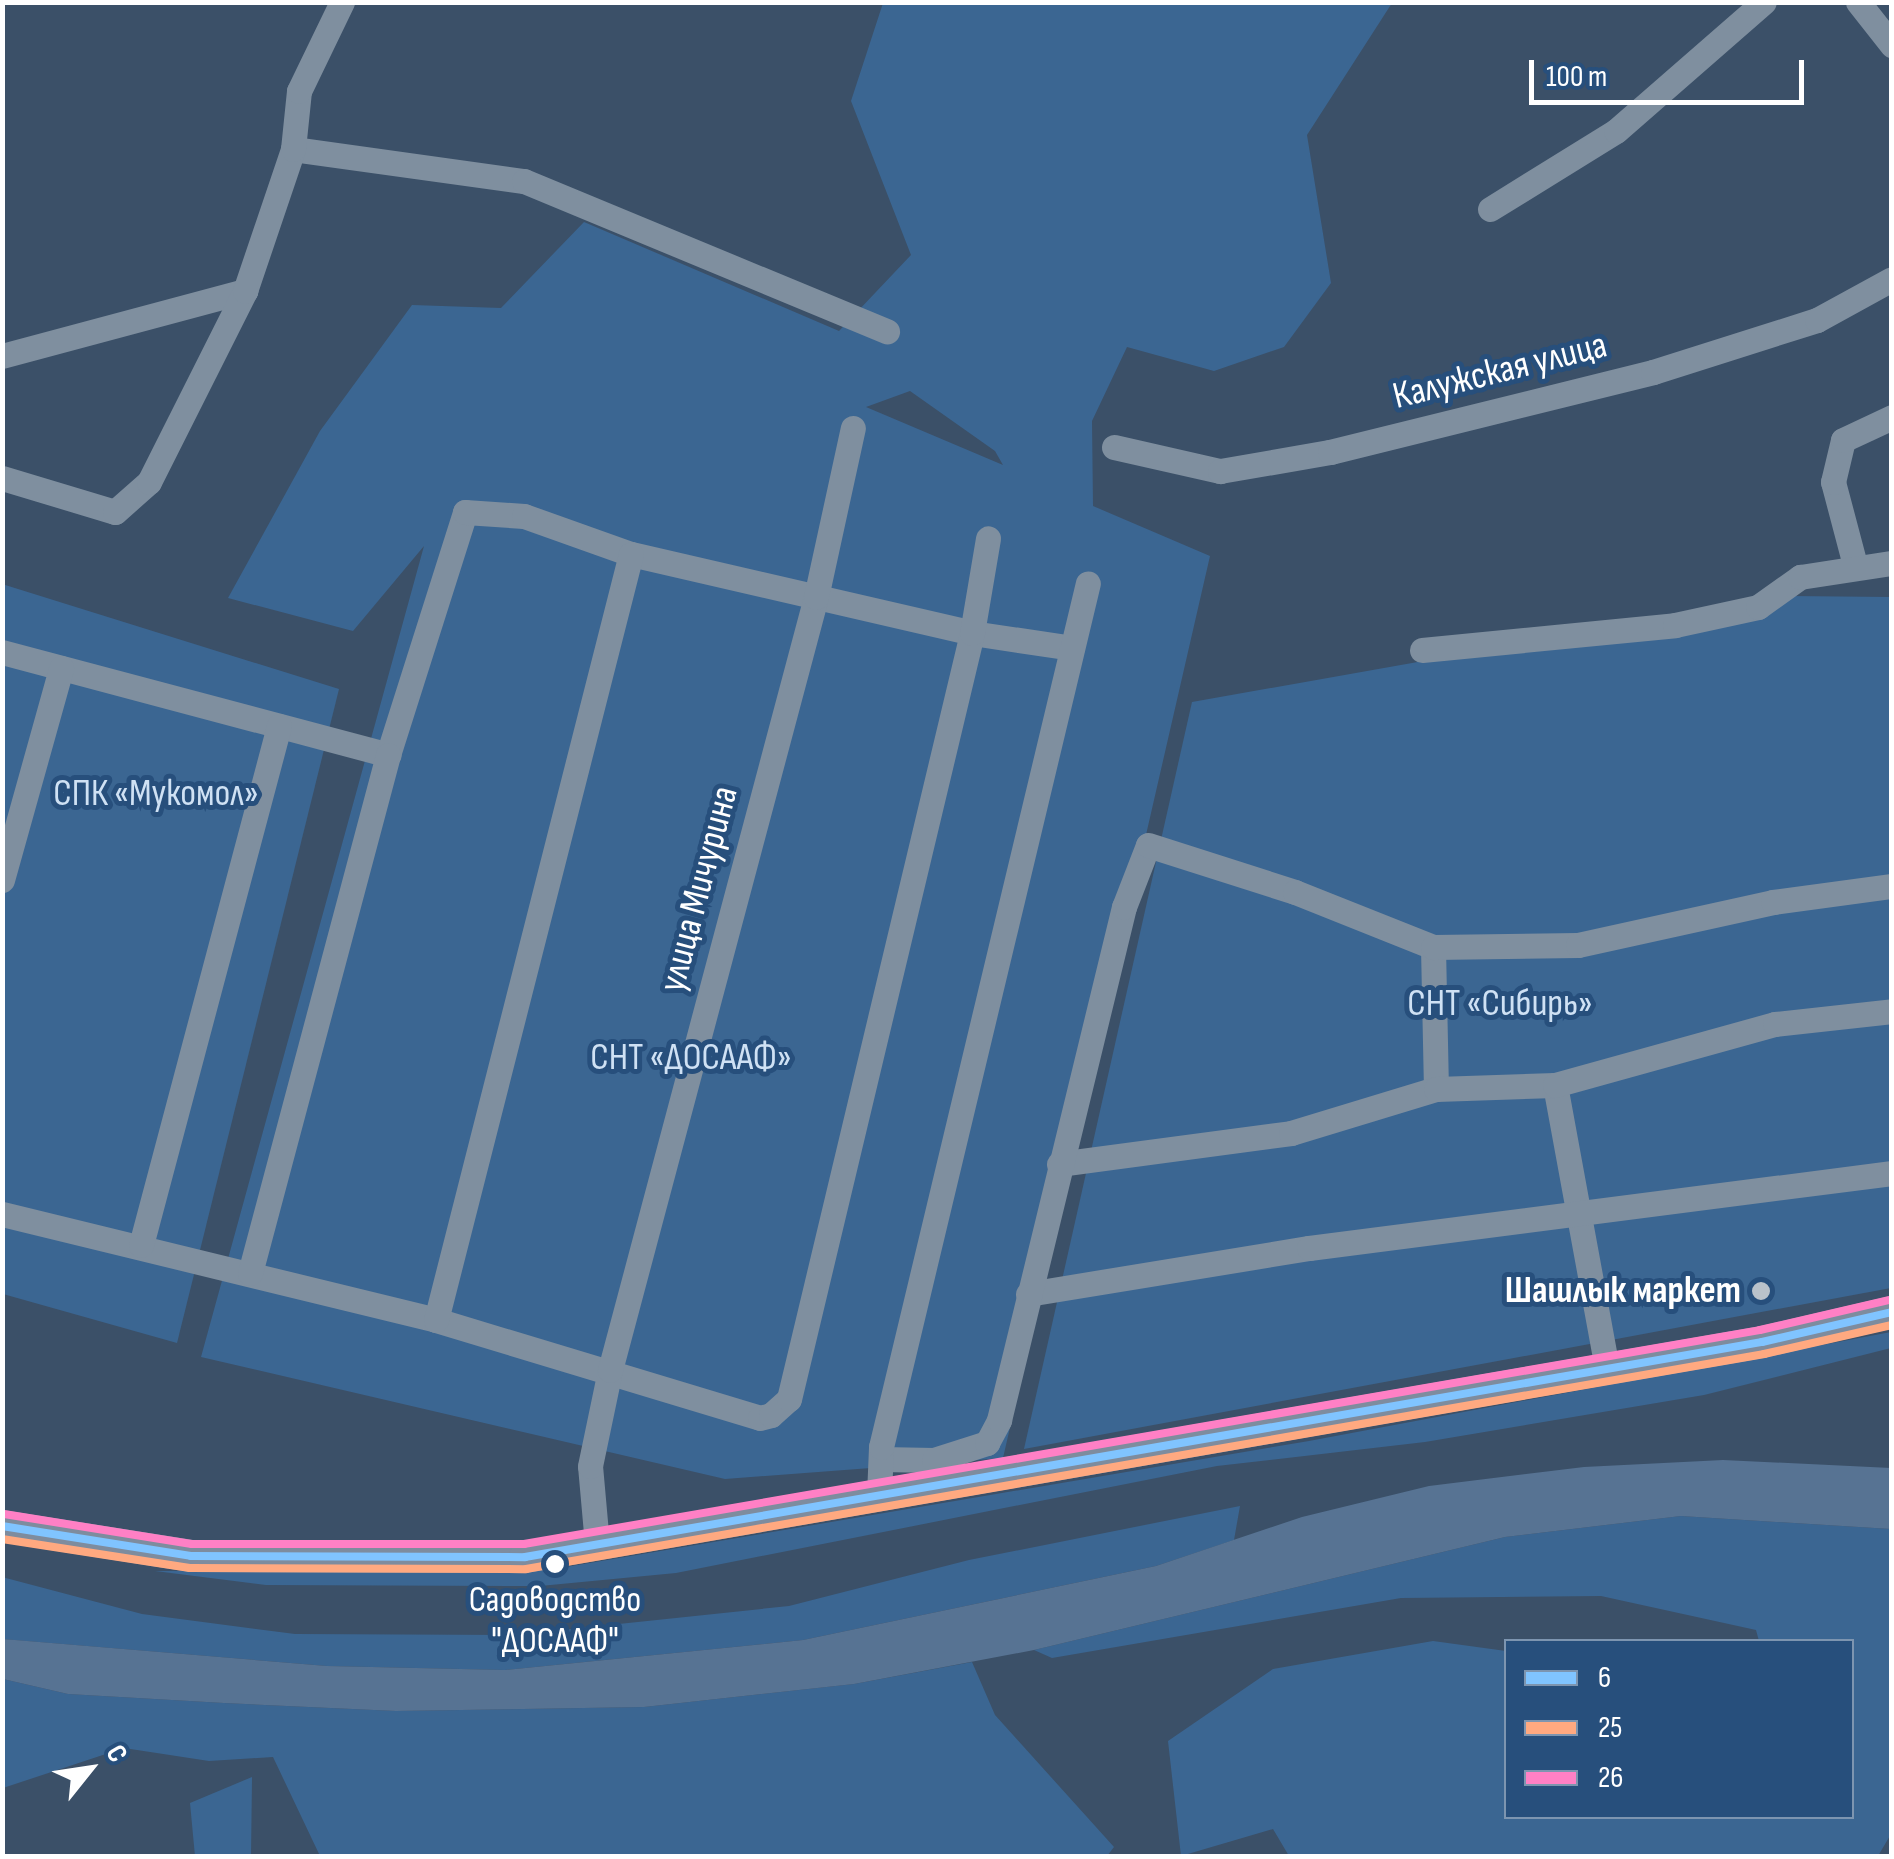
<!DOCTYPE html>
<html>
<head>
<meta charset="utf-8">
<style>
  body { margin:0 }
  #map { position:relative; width:1894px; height:1859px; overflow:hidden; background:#3b5068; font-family:"Sofia Sans Condensed",sans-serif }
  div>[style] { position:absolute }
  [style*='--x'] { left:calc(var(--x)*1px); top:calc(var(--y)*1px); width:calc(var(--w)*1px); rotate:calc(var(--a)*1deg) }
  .green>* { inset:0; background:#3b6692 }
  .water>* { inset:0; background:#577393 }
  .minor>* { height:25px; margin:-12.5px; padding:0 12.5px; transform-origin:12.5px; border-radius:12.5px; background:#7f8f9f }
  .major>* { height:32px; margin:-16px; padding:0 16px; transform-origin:16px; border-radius:16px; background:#7e8c9e }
  .bus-1>* { height:8px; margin:-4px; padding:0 4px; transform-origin:4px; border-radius:4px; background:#80c4ff }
  .bus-2>* { height:8px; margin:-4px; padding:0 4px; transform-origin:4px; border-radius:4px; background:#ffa980 }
  .bus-3>* { height:8px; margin:-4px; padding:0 4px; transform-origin:4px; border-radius:4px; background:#ff80c5 }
  .dots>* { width:28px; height:28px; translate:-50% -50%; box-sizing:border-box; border:5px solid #274f7c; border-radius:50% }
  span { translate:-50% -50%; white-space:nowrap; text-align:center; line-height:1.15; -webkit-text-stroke:10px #274f7c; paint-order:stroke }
  .bus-label { font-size:36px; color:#fff }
  .street-label { font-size:38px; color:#fff }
  .park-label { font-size:38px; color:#cfe1f4 }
  .poi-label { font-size:38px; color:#fff; font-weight:700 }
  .right { translate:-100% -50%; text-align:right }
  .frame { position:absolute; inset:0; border:5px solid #fff; pointer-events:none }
  .legend { position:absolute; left:1504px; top:1639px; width:350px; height:180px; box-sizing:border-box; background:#274f7c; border:2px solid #7d95b0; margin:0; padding:12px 18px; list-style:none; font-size:30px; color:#fff }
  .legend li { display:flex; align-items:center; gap:20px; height:50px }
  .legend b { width:50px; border:2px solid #7d95b0 }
  .north { position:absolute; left:40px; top:1719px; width:100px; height:100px; -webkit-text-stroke:8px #274f7c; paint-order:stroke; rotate:60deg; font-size:28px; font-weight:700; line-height:40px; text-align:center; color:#fff }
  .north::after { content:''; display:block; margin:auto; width:35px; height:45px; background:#fff; clip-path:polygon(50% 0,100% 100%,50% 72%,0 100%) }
  .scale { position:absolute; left:1529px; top:60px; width:275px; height:45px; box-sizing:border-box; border:5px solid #fff; border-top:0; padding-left:12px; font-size:30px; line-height:35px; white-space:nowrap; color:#fff; -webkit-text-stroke:8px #274f7c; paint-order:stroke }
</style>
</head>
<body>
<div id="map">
  <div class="green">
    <i style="clip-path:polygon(evenodd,883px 3px,1392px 3px,1307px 135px,1331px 283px,1284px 347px,1214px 371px,1127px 347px,1092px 421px,1093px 506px,1210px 556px,1003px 1458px,725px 1479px,201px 1357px,424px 546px,353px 631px,228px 598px,320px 431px,412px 305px,501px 308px,584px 222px,839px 331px,911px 255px,851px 101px,883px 3px,910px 391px,995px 451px,1003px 465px,866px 407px,910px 391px)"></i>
    <i style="clip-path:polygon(2px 584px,339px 689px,177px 1343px,3px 1294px)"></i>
    <i style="clip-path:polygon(1789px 596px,1891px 597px,1891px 1288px,1024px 1449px,1192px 702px)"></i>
    <i style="clip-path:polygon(1891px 1332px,1891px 1348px,1704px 1395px,1425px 1442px,1217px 1466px,676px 1573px,540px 1586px,266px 1585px,155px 1571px,548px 1570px,1309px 1441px)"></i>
    <i style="clip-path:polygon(1240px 1506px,1234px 1540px,1156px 1566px,803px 1640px,505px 1670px,327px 1666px,2px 1639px,2px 1577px,142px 1614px,295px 1634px,514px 1635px,789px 1606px,969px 1560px)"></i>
    <i style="clip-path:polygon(1681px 1516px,1891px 1529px,1891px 1834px,1878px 1856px,1289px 1856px,1273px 1829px,1181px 1856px,1168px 1741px,1273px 1669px,1433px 1641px,1506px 1651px,1506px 1816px,1852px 1816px,1852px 1642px,1759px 1641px,1756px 1630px,1601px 1596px,1401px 1598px,1052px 1658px,1034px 1650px,1505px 1537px)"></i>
    <i style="clip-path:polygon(972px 1662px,995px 1715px,1114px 1847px,1107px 1856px,320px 1856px,273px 1757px,209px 1761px,124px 1748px,3px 1788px,3px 1679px,68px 1694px,224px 1703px,396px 1711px,644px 1707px,854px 1684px)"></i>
    <i style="clip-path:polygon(252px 1777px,251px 1856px,195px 1856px,190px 1803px)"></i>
  </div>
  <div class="water">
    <i style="clip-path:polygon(1723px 1460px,1891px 1468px,1891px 1529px,1681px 1516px,1505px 1537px,1034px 1650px,854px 1684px,644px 1707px,396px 1711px,224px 1703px,68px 1694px,3px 1679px,3px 1639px,327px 1666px,505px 1670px,803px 1640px,1156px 1566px,1302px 1517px,1429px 1486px,1584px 1467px)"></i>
  </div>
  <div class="minor">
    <i style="--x:1858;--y:2;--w:55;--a:51.7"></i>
    <i style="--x:293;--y:149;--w:233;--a:7.9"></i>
    <i style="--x:524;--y:181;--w:393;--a:22.5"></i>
    <i style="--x:1490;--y:209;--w:148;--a:-31.8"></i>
    <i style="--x:1616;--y:131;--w:196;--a:-41.1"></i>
    <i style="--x:2;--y:356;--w:252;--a:-15"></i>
    <i style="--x:1114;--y:447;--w:109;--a:12.8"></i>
    <i style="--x:1220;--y:471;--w:112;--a:-9.8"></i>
    <i style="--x:1330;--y:452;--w:333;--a:-13.9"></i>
    <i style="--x:1653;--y:372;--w:172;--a:-17.6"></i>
    <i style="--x:1817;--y:320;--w:85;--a:-28.7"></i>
    <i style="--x:2;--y:478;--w:118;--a:16.7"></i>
    <i style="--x:115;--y:512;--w:45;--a:-41.4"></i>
    <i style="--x:149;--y:482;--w:214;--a:-63.3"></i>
    <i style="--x:245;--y:291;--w:150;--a:-71.3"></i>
    <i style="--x:293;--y:149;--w:58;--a:-84.1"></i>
    <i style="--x:299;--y:91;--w:99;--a:-64.2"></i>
    <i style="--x:1855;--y:565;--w:86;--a:-104.8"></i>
    <i style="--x:1833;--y:482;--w:43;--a:-76.6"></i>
    <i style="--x:1843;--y:440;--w:54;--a:-25.1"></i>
    <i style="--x:1422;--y:650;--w:254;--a:-5.6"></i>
    <i style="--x:1675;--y:625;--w:85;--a:-12.2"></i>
    <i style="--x:1758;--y:607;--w:52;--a:-35.5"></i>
    <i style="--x:1800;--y:577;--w:93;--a:-8.7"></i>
    <i style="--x:2;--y:652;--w:400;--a:14.9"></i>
    <i style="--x:388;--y:755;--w:255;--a:-72.4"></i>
    <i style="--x:465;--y:512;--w:59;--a:3.9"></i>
    <i style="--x:524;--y:516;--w:114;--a:19.6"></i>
    <i style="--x:631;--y:554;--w:350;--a:13"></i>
    <i style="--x:972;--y:633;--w:101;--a:8.5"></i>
    <i style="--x:2;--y:880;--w:220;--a:-74.4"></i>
    <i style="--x:1433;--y:947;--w:142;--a:88.8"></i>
    <i style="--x:1555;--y:1085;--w:289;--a:79.6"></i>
    <i style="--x:1059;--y:1164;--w:234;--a:-7.6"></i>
    <i style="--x:1291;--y:1133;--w:152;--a:-16.9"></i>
    <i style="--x:1436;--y:1089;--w:119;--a:-1.9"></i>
    <i style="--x:1555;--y:1085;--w:228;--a:-15.5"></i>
    <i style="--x:1775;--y:1024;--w:118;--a:-6.3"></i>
    <i style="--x:2;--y:1214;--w:447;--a:13.7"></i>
    <i style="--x:436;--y:1320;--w:338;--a:16.8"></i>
    <i style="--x:760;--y:1418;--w:11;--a:-15"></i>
    <i style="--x:771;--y:1415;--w:24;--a:-42"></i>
    <i style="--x:789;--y:1399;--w:788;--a:-76.56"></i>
    <i style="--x:972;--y:633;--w:96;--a:-80.4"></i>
    <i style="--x:141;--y:1245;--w:537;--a:-75.11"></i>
    <i style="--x:250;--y:1273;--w:536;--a:-75.08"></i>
    <i style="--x:1028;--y:1294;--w:285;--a:-9.3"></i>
    <i style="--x:1309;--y:1248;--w:588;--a:-7.33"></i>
    <i style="--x:436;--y:1320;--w:790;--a:-75.72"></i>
    <i style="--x:881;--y:1459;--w:53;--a:1.1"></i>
    <i style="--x:934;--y:1460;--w:56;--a:-17.8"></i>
    <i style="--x:987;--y:1443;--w:26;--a:-62"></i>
    <i style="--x:999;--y:1420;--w:528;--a:-76.31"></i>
    <i style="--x:1124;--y:907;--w:66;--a:-68.8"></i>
    <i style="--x:1148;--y:845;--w:154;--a:17.7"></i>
    <i style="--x:1295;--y:892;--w:149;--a:21.7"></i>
    <i style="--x:1433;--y:947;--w:145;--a:-0.8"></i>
    <i style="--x:1578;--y:945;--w:200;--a:-12.4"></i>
    <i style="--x:1773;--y:902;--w:120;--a:-7.7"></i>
    <i style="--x:879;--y:1495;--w:48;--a:-87.6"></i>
    <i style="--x:881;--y:1447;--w:888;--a:-76.53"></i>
    <i style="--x:597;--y:1544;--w:78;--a:-95.1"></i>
    <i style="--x:590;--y:1466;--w:98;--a:-78.2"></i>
    <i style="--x:610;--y:1370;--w:800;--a:-75.08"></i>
    <i style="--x:816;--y:597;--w:173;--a:-77.7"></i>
  </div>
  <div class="major">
    <i style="--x:2;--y:1526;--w:191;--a:9"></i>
    <i style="--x:191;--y:1556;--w:334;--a:0.2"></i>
    <i style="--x:525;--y:1557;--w:1256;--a:-9.86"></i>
    <i style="--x:1762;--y:1342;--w:133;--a:-13"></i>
  </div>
  <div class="bus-1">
    <i style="--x:2;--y:1526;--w:191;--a:9"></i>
    <i style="--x:191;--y:1556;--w:334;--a:0.2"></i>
    <i style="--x:525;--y:1557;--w:1256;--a:-9.86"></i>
    <i style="--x:1762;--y:1342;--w:133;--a:-13"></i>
  </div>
  <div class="bus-2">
    <i style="--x:2;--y:1539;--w:190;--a:8.8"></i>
    <i style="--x:190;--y:1568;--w:336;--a:0.2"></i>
    <i style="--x:526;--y:1569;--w:1257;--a:-9.85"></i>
    <i style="--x:1764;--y:1354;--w:131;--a:-12.8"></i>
  </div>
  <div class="bus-3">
    <i style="--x:4;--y:1514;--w:190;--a:9.1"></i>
    <i style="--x:192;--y:1544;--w:332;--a:0"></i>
    <i style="--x:524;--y:1544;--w:1254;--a:-9.82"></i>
    <i style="--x:1760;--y:1330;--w:132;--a:-13.1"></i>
  </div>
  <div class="dots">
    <i style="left:1761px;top:1291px;background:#bac2ca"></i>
    <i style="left:555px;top:1564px;background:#fff"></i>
  </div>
  <div class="bus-label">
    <span style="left:555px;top:1621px">Садоводство<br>"ДОСААФ"</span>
  </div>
  <div class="street-label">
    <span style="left:1500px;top:371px;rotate:-14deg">Калужская улица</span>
    <span style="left:699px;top:889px;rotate:-75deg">улица Мичурина</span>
  </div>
  <div class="park-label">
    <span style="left:156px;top:794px">СПК «Мукомол»</span>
    <span style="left:1500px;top:1004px">СНТ «Сибирь»</span>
    <span style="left:691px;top:1058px">СНТ «ДОСААФ»</span>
  </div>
  <div class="poi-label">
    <span class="right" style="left:1741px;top:1291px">Шашлык маркет</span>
  </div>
  <div class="frame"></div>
  <ul class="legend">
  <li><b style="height:12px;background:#80c4ff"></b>6</li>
  <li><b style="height:12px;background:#ffa980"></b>25</li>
  <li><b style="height:12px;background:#ff80c5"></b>26</li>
  </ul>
  <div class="north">С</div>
  <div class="scale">100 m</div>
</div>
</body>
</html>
